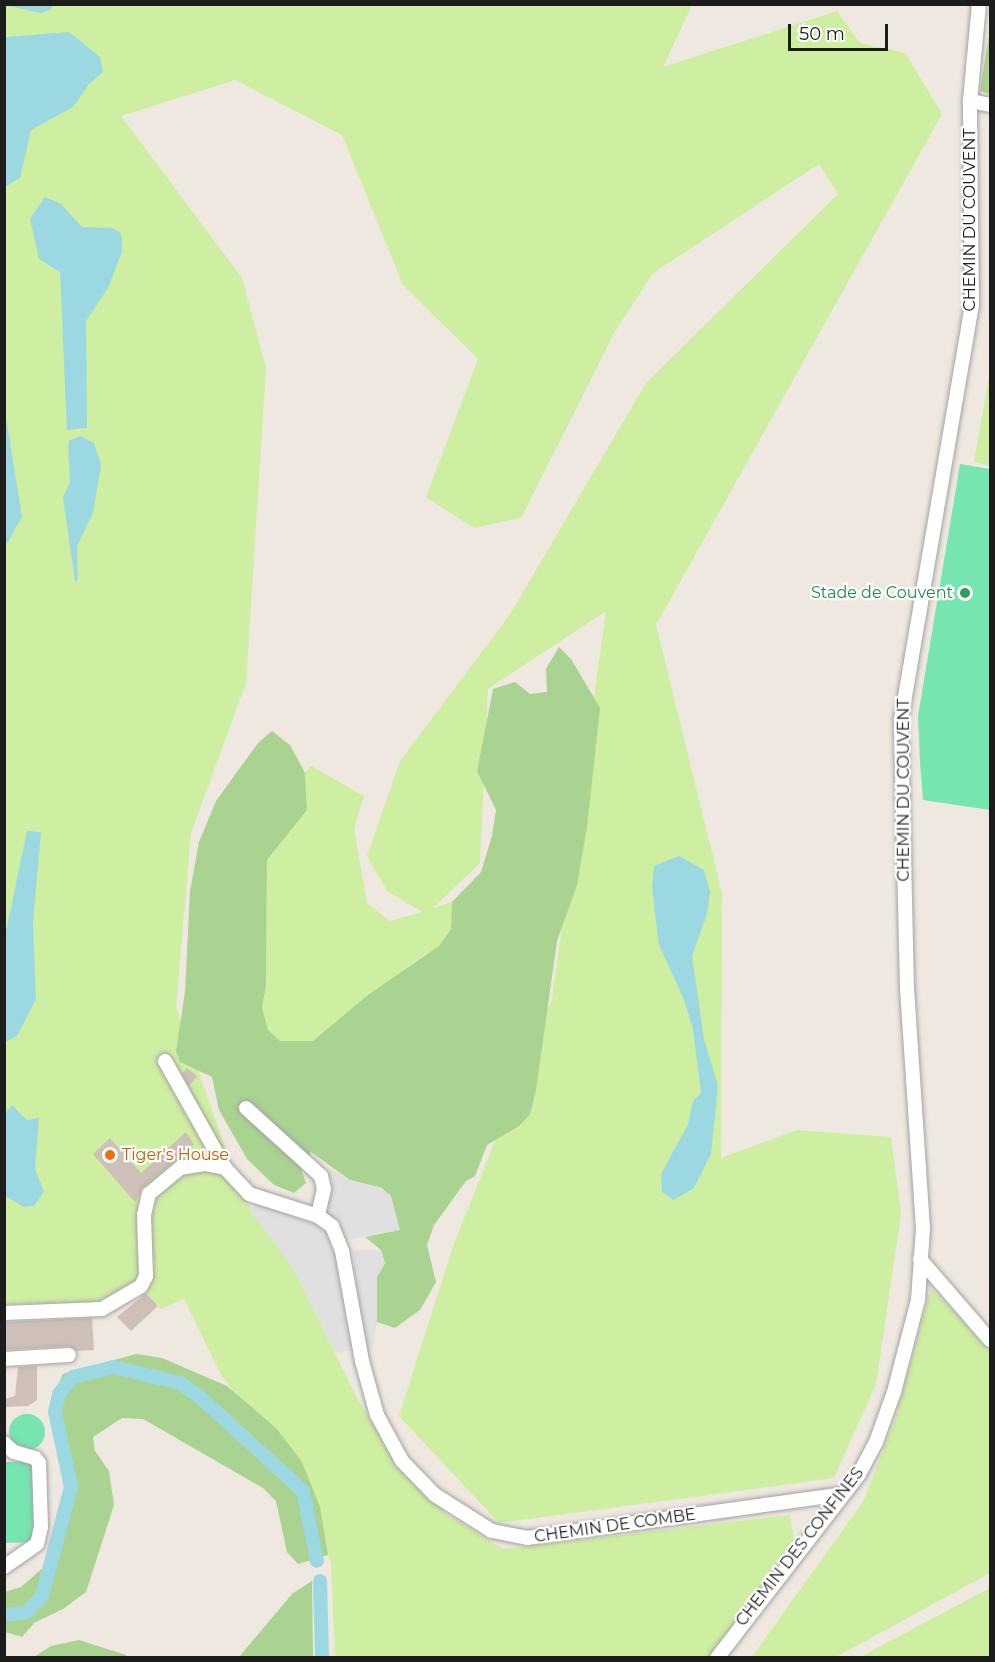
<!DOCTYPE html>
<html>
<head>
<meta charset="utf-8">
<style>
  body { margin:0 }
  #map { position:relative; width:995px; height:1662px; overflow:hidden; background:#eee8e0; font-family:Montserrat,sans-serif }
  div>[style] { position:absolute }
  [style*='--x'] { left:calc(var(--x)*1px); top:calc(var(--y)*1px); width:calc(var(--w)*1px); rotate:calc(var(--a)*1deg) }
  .grass>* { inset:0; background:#ceeea1 }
  .forest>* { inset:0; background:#aad291 }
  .pitch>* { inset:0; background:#76e5b0 }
  .round { border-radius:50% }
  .parking>* { inset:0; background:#e0e0e0 }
  .water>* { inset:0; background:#9cd8e1 }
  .canal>* { height:14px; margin:-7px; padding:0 7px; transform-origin:7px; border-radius:7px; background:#9cd8e1 }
  .building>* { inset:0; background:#cec0b9 }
  .roads { filter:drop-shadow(0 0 2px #a3a3a3) drop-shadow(0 0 2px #a3a3a3) }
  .minor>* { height:14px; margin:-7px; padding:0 7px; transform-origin:7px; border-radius:7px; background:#fff }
  .dots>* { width:16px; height:16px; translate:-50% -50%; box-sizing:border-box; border:3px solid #fff; border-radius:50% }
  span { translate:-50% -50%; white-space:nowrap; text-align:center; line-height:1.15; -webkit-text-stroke:4.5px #fff; paint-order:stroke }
  .street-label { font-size:16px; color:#1c1c1c }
  .leisure-label { font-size:16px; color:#27864d }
  .right { translate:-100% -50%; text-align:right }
  .food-label { font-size:16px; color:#c56008 }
  .left { translate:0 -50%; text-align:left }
  .frame { position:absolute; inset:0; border:6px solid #1c1c1c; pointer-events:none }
  .scale { position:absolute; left:788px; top:24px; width:100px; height:27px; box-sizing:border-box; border:3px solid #1c1c1c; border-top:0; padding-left:8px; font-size:18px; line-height:21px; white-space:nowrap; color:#1c1c1c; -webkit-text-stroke:4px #fff; paint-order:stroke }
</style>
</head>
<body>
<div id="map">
  <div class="grass">
    <i style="clip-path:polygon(4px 5px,692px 5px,663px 67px,837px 11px,860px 43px,905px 53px,942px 114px,656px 625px,722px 893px,721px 1158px,797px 1130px,891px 1137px,901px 1214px,876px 1384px,834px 1478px,499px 1523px,399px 1416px,453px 1246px,552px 999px,606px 611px,488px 689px,480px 863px,433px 908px,452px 902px,451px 929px,439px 946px,410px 965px,313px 1041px,280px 1041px,268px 1030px,262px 1007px,266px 987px,267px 860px,307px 810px,305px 773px,311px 766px,364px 796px,354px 829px,367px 903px,390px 921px,422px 912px,387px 891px,367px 856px,400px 761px,509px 616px,646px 383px,838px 194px,819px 164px,653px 273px,614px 333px,521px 518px,474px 528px,426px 497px,478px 359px,403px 285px,342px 135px,235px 80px,121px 116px,242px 278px,266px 368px,246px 683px,191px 833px,176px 1007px,242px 1196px,293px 1268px,357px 1398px,401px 1471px,449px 1516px,503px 1549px,790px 1515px,794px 1541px,708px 1657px,335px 1657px,331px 1563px,293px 1465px,221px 1375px,184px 1299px,161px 1309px,136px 1280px,97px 1302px,5px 1304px)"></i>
    <i style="clip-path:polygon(990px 371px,990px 466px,974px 462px)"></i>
    <i style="clip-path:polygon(931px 1288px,990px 1350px,990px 1573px,836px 1657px,751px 1658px,863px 1502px,896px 1417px)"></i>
    <i style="clip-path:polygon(990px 1588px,990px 1657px,860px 1657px)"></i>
  </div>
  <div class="forest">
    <i style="clip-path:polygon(990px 29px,990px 94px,980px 91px)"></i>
    <i style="clip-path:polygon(559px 647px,571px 659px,600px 708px,587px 827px,577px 885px,557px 941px,536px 1090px,530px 1114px,519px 1126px,487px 1145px,475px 1176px,466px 1181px,434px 1225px,427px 1245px,436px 1282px,420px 1310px,395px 1328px,377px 1322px,375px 1292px,377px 1277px,385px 1263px,381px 1250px,365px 1237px,400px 1230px,382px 1188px,350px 1180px,311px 1152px,301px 1169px,306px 1183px,294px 1193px,274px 1185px,247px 1159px,219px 1110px,212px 1077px,180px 1062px,176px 1051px,185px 992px,190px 891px,199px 842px,216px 801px,258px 743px,272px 731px,290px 745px,305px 773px,307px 810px,267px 860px,266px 987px,262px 1007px,268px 1030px,280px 1041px,313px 1041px,368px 995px,439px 946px,451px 929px,452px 902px,481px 872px,492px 836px,496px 810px,477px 771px,493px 689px,515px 682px,530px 694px,547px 692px,546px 669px)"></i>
    <i style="clip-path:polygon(136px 1354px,162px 1358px,227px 1386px,276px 1428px,302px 1462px,320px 1507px,328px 1555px,298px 1564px,287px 1552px,276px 1501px,263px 1488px,143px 1419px,122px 1418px,93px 1437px,95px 1451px,109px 1471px,114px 1505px,86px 1592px,63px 1609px,34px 1623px,22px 1637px,5px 1632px,5px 1592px,21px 1587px,61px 1552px,74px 1486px,50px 1405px,54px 1394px,63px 1374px)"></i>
    <i style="clip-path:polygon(312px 1581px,313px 1657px,239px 1657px,293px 1593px)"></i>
    <i style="clip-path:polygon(79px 1640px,126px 1655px,126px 1657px,34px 1657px,51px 1646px)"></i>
  </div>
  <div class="pitch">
    <i style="clip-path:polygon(960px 464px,990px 469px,990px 810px,923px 800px,920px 761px,918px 716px)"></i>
    <i class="round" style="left:9px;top:1414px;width:36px;height:36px"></i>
    <i style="clip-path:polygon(4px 1462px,33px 1462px,34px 1542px,5px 1543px)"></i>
  </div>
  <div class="parking">
    <i style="clip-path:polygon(329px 1168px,350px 1180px,382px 1188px,391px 1196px,400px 1230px,347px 1240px,338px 1225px,325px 1217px)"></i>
    <i style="clip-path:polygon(259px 1203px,322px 1227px,333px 1241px,359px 1349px,335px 1353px,293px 1268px,250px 1211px)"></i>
    <i style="clip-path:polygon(353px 1250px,381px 1250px,385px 1263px,377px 1277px,377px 1322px,371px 1353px,366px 1348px,358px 1303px)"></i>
  </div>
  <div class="water">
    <i style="clip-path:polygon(4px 5px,52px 5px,52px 9px,41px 13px)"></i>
    <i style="clip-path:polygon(69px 32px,100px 57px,103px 72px,89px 84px,73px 107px,31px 130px,20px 178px,5px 187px,5px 37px)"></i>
    <i style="clip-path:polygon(45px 197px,61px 204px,82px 227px,112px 228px,120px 232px,122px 239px,122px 252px,108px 288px,86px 321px,87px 428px,67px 430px,60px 272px,39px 259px,30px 219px)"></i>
    <i style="clip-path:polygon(4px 405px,22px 517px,5px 547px,4px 547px)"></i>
    <i style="clip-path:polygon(81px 436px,94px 443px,101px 465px,93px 513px,77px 546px,78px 579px,75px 582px,63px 497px,70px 482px,68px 446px,70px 440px)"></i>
    <i style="clip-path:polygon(27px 831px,41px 832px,33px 922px,36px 999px,17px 1036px,5px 1042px,5px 936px)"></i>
    <i style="clip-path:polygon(679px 856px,704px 870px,710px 892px,707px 914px,692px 956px,704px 1039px,718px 1086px,711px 1154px,694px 1188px,674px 1200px,662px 1192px,661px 1174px,688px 1124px,693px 1101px,701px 1093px,693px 1029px,683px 997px,659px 945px,652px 888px,654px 866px)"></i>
    <i style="clip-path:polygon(12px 1105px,27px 1120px,39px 1118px,35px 1169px,44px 1191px,34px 1206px,24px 1207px,5px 1196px,5px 1113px)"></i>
  </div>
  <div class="canal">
    <i style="--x:320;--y:1581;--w:77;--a:88.5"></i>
    <i style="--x:4;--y:1615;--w:23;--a:-7"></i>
    <i style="--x:27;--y:1612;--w:22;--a:-47"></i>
    <i style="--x:42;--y:1596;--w:113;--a:-75.1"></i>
    <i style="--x:71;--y:1487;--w:77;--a:-102"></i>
    <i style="--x:55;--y:1412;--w:18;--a:-77"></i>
    <i style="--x:59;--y:1394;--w:22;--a:-51"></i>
    <i style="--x:73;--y:1377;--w:42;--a:-13.7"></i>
    <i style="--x:114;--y:1367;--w:68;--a:13.6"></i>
    <i style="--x:180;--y:1383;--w:24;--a:35"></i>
    <i style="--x:200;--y:1397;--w:139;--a:42.4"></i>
    <i style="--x:303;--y:1491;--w:71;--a:78.7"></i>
  </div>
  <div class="building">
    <i style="clip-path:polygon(187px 1068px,197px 1076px,189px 1086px,182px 1074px)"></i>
    <i style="clip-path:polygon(186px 1132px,194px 1145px,143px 1187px,135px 1202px,93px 1154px,110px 1138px,141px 1173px)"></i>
    <i style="clip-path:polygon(146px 1293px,158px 1306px,131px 1331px,117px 1317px)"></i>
    <i style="clip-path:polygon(92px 1318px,94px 1350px,77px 1351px,68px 1346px,4px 1350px,4px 1322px)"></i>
    <i style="clip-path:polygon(37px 1366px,37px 1400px,28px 1406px,4px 1407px,4px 1399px,15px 1396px,18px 1367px)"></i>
  </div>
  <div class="roads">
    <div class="minor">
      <i style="--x:970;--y:101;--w:20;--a:11"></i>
      <i style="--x:165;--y:1061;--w:123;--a:60.7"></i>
      <i style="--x:225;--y:1168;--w:35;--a:47"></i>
      <i style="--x:249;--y:1194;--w:72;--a:17.7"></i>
      <i style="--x:318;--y:1216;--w:17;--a:36"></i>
      <i style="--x:332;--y:1226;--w:27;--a:68"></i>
      <i style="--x:342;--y:1251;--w:112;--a:79.7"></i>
      <i style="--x:362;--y:1361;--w:56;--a:74.5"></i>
      <i style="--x:377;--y:1415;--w:52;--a:61.5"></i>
      <i style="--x:402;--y:1461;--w:47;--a:45.9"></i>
      <i style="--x:435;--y:1495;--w:67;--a:32.3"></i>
      <i style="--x:492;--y:1531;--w:36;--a:11"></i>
      <i style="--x:527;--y:1538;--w:319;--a:-7.9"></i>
      <i style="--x:246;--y:1108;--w:101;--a:42.2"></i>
      <i style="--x:321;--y:1176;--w:13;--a:77"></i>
      <i style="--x:324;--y:1189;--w:28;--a:103"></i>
      <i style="--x:920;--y:1259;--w:107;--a:49.2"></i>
      <i style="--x:4;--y:1313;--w:98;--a:-2.3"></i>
      <i style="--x:102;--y:1309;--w:45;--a:-30.5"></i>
      <i style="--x:141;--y:1286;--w:11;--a:-63"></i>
      <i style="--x:146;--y:1276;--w:61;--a:-91.9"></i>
      <i style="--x:144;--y:1215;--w:22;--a:-77"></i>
      <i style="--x:149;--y:1194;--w:40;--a:-40"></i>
      <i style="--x:180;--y:1168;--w:25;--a:-9"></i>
      <i style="--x:205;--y:1164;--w:20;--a:11"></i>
      <i style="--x:4;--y:1359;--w:65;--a:-3.5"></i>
      <i style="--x:4;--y:1443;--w:13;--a:42"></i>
      <i style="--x:14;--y:1452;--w:22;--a:16"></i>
      <i style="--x:35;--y:1458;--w:6;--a:51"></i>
      <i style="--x:39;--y:1463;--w:64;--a:88.2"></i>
      <i style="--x:41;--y:1527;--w:17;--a:103"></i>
      <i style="--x:37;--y:1544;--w:40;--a:145.1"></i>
      <i style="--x:717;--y:1658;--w:232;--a:-52.3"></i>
      <i style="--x:859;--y:1474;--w:36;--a:-62"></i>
      <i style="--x:876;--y:1442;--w:53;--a:-70.2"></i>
      <i style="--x:894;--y:1392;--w:95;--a:-75.4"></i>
      <i style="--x:918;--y:1300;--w:71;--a:-86"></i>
      <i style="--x:923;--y:1229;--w:241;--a:-93.8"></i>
      <i style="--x:907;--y:989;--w:269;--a:-91.3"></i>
      <i style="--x:901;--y:720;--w:421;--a:-80.3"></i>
      <i style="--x:972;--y:305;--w:204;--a:-90.6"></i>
      <i style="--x:970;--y:101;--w:97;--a:-84.7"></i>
    </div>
  </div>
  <div class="dots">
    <i style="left:965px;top:593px;background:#2e9e5b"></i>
    <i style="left:110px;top:1155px;background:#e8710a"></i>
  </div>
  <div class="street-label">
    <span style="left:970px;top:220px;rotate:-90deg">CHEMIN DU COUVENT</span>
    <span style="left:904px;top:790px;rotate:-90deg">CHEMIN DU COUVENT</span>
    <span style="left:615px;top:1526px;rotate:-8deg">CHEMIN DE COMBE</span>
    <span style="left:800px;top:1547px;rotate:-52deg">CHEMIN DES CONFINES</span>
  </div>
  <div class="leisure-label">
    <span class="right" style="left:953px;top:593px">Stade de Couvent</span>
  </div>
  <div class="food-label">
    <span class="left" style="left:122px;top:1155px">Tiger's House</span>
  </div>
  <div class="frame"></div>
  <div class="scale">50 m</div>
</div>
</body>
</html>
